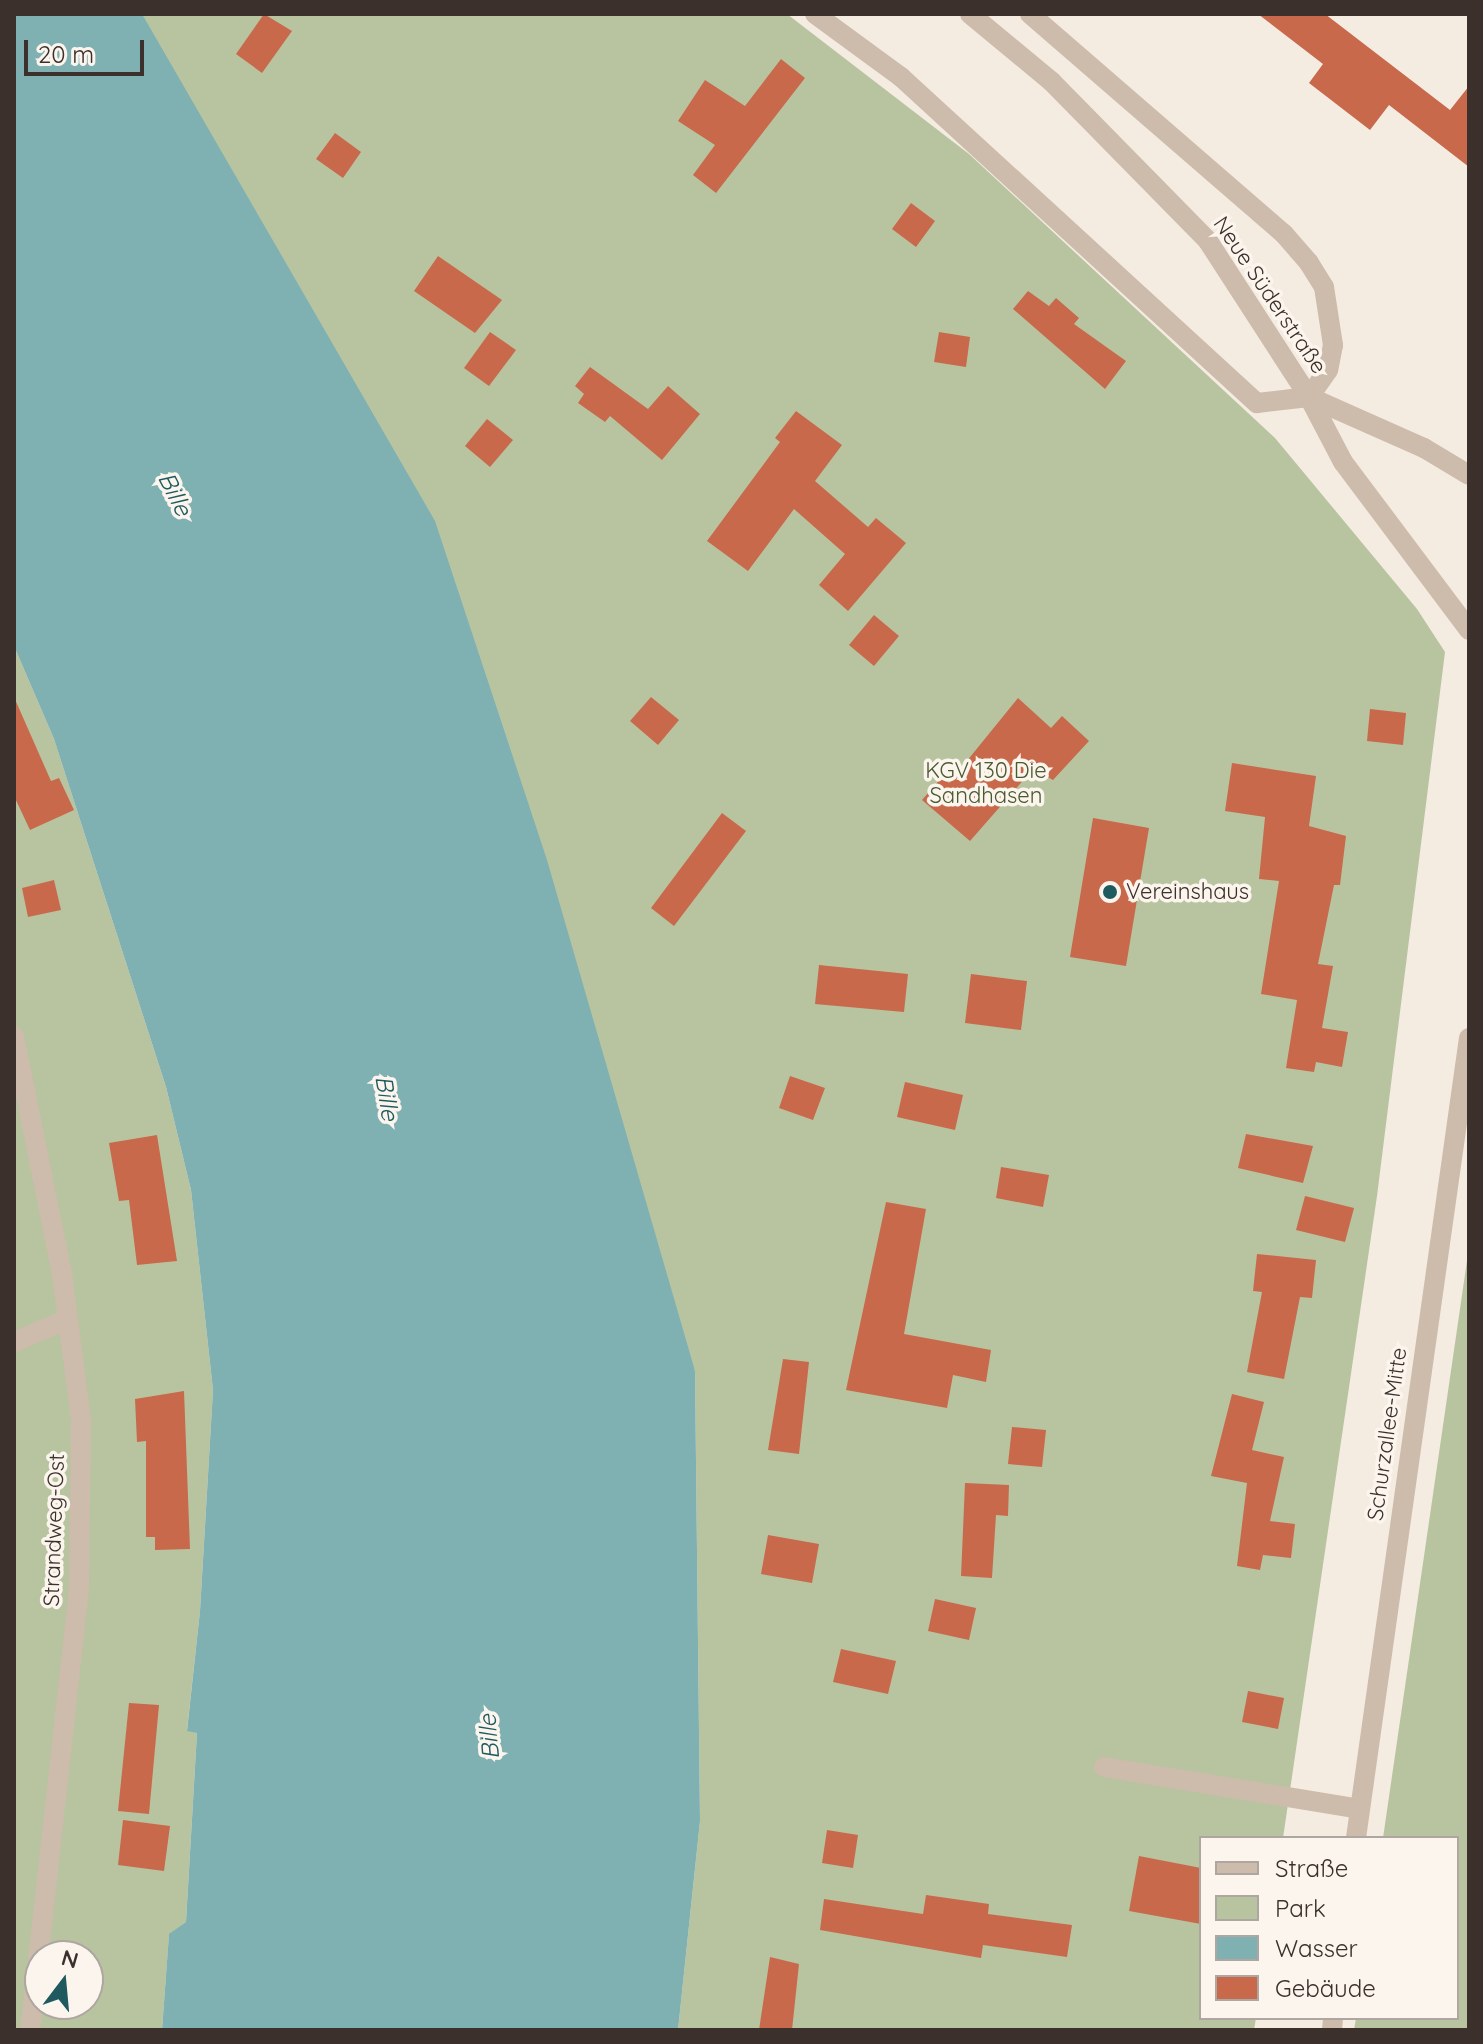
<!DOCTYPE html>
<html>
<head>
<meta charset="utf-8">
<style>
  body { margin:0 }
  #map { position:relative; width:1483px; height:2044px; overflow:hidden; background:#f4ebe1; font-family:Quicksand,sans-serif }
  div>[style] { position:absolute }
  [style*='--x'] { left:calc(var(--x)*1px); top:calc(var(--y)*1px); width:calc(var(--w)*1px); rotate:calc(var(--a)*1deg) }
  .green>* { inset:0; background:#b8c4a0 }
  .water>* { inset:0; background:#7fb0b2 }
  .building>* { inset:0; background:#c8694b }
  .service>* { height:20px; margin:-10px; padding:0 10px; transform-origin:10px; border-radius:10px; background:#cdbbac }
  .minor>* { height:20px; margin:-10px; padding:0 10px; transform-origin:10px; border-radius:10px; background:#cdbbac }
  .dots>* { width:22px; height:22px; translate:-50% -50%; box-sizing:border-box; border:4px solid #fbf5ee; border-radius:50% }
  span { translate:-50% -50%; white-space:nowrap; text-align:center; line-height:1.15; -webkit-text-stroke:7px #fbf5ee; paint-order:stroke }
  .street-label { font-size:22px; color:#3b302b }
  .park-label { font-size:22px; color:#4a5a2e }
  .poi-label { font-size:22px; color:#3b302b }
  .left { translate:0 -50%; text-align:left }
  .water-label { font-size:24px; color:#1f5a5e; font-style:italic }
  .frame { position:absolute; inset:0; border:16px solid #3b302b; pointer-events:none }
  .legend { position:absolute; left:1199px; top:1836px; width:260px; height:184px; box-sizing:border-box; background:#fbf5ee; border:2px solid #aea6a0; margin:0; padding:10px 14px; list-style:none; font-size:24px; color:#3b302b }
  .legend li { display:flex; align-items:center; gap:16px; height:40px }
  .legend b { width:40px; border:2px solid #aea6a0 }
  .north { position:absolute; left:24px; top:1940px; width:80px; height:80px; box-sizing:border-box; background:#fbf5ee; border:2px solid #aea6a0; border-radius:50%; rotate:16deg; font-size:22px; font-weight:700; line-height:32px; text-align:center; color:#3b302b }
  .north::after { content:''; display:block; margin:auto; width:28px; height:36px; background:#1f5a5e; clip-path:polygon(50% 0,100% 100%,50% 72%,0 100%) }
  .scale { position:absolute; left:24px; top:40px; width:120px; height:36px; box-sizing:border-box; border:4px solid #3b302b; border-top:0; padding-left:10px; font-size:24px; line-height:28px; white-space:nowrap; color:#3b302b; -webkit-text-stroke:6px #fbf5ee; paint-order:stroke }
</style>
</head>
<body>
<div id="map">
  <div class="green">
    <i style="clip-path:polygon(142px 14px,787px 14px,969px 154px,1275px 438px,1417px 609px,1445px 652px,1377px 1196px,1283px 1838px,1201px 1838px,1201px 2018px,1256px 2018px,1254px 2030px,678px 2030px,700px 1821px,695px 1371px)"></i>
    <i style="clip-path:polygon(evenodd,14px 646px,54px 739px,166px 1087px,191px 1190px,213px 1390px,200px 1611px,187px 1730px,197px 1733px,186px 1922px,169px 1935px,162px 2030px,14px 2030px,14px 646px,40px 1956px,88px 1956px,88px 2004px,40px 2004px,40px 1956px)"></i>
    <i style="clip-path:polygon(1469px 1247px,1469px 2030px,1354px 2030px,1356px 2018px,1457px 2018px,1457px 1838px,1383px 1838px)"></i>
  </div>
  <div class="water">
    <i style="clip-path:polygon(14px 14px,142px 14px,435px 521px,547px 860px,695px 1371px,700px 1821px,678px 2030px,162px 2030px,169px 1934px,186px 1922px,197px 1733px,187px 1731px,200px 1611px,213px 1390px,191px 1190px,166px 1087px,54px 739px,14px 646px)"></i>
  </div>
  <div class="building">
    <i style="clip-path:polygon(264px 14px,292px 31px,262px 73px,236px 54px)"></i>
    <i style="clip-path:polygon(1258px 14px,1325px 14px,1450px 110px,1469px 86px,1469px 167px,1389px 105px,1370px 130px,1309px 83px,1323px 64px)"></i>
    <i style="clip-path:polygon(781px 59px,805px 78px,716px 193px,693px 175px,715px 145px,678px 121px,705px 80px,745px 106px)"></i>
    <i style="clip-path:polygon(335px 133px,361px 152px,343px 178px,316px 159px)"></i>
    <i style="clip-path:polygon(911px 203px,935px 221px,916px 247px,892px 229px)"></i>
    <i style="clip-path:polygon(438px 256px,502px 300px,475px 333px,414px 291px)"></i>
    <i style="clip-path:polygon(1028px 291px,1049px 306px,1056px 298px,1079px 318px,1074px 324px,1126px 361px,1105px 389px,1013px 309px)"></i>
    <i style="clip-path:polygon(490px 332px,516px 350px,489px 386px,464px 368px)"></i>
    <i style="clip-path:polygon(939px 332px,970px 337px,966px 367px,934px 362px)"></i>
    <i style="clip-path:polygon(590px 367px,648px 409px,668px 386px,700px 414px,662px 460px,610px 416px,605px 422px,578px 403px,584px 394px,575px 386px)"></i>
    <i style="clip-path:polygon(796px 411px,842px 445px,815px 481px,868px 527px,876px 518px,906px 543px,848px 611px,819px 585px,845px 554px,794px 509px,748px 571px,707px 541px,780px 442px,775px 438px)"></i>
    <i style="clip-path:polygon(487px 419px,513px 440px,490px 467px,465px 446px)"></i>
    <i style="clip-path:polygon(874px 615px,899px 636px,874px 666px,849px 645px)"></i>
    <i style="clip-path:polygon(14px 697px,51px 781px,59px 778px,74px 810px,30px 830px,14px 796px)"></i>
    <i style="clip-path:polygon(651px 697px,679px 720px,658px 745px,630px 721px)"></i>
    <i style="clip-path:polygon(1018px 698px,1051px 728px,1062px 716px,1089px 741px,1053px 780px,1033px 769px,970px 841px,922px 800px,942px 777px,949px 783px)"></i>
    <i style="clip-path:polygon(1370px 709px,1406px 713px,1403px 745px,1367px 741px)"></i>
    <i style="clip-path:polygon(1232px 763px,1316px 776px,1309px 826px,1346px 836px,1340px 885px,1334px 885px,1318px 964px,1333px 966px,1322px 1028px,1348px 1032px,1342px 1067px,1316px 1062px,1314px 1072px,1286px 1068px,1297px 1000px,1261px 994px,1279px 881px,1259px 879px,1265px 817px,1225px 811px)"></i>
    <i style="clip-path:polygon(722px 813px,746px 831px,674px 926px,651px 908px)"></i>
    <i style="clip-path:polygon(1093px 818px,1149px 828px,1126px 966px,1070px 957px)"></i>
    <i style="clip-path:polygon(54px 880px,61px 910px,28px 917px,22px 888px)"></i>
    <i style="clip-path:polygon(819px 965px,908px 974px,904px 1012px,815px 1004px)"></i>
    <i style="clip-path:polygon(971px 974px,1027px 981px,1021px 1030px,965px 1023px)"></i>
    <i style="clip-path:polygon(790px 1076px,825px 1088px,813px 1120px,779px 1108px)"></i>
    <i style="clip-path:polygon(905px 1082px,963px 1095px,955px 1130px,897px 1117px)"></i>
    <i style="clip-path:polygon(1246px 1134px,1313px 1146px,1303px 1183px,1238px 1168px)"></i>
    <i style="clip-path:polygon(157px 1135px,177px 1261px,137px 1265px,129px 1200px,119px 1201px,109px 1143px)"></i>
    <i style="clip-path:polygon(1001px 1167px,1049px 1175px,1043px 1207px,996px 1198px)"></i>
    <i style="clip-path:polygon(1305px 1196px,1354px 1208px,1345px 1242px,1296px 1230px)"></i>
    <i style="clip-path:polygon(886px 1202px,926px 1209px,904px 1334px,991px 1350px,986px 1382px,953px 1375px,947px 1408px,846px 1390px)"></i>
    <i style="clip-path:polygon(1257px 1254px,1316px 1260px,1312px 1298px,1300px 1297px,1284px 1379px,1247px 1372px,1262px 1292px,1253px 1291px)"></i>
    <i style="clip-path:polygon(783px 1359px,809px 1362px,799px 1454px,768px 1450px)"></i>
    <i style="clip-path:polygon(184px 1391px,190px 1549px,155px 1550px,155px 1537px,146px 1537px,146px 1441px,137px 1442px,135px 1399px)"></i>
    <i style="clip-path:polygon(1232px 1394px,1264px 1402px,1252px 1450px,1284px 1457px,1270px 1521px,1295px 1524px,1291px 1558px,1263px 1555px,1260px 1570px,1237px 1566px,1247px 1483px,1211px 1476px)"></i>
    <i style="clip-path:polygon(1012px 1427px,1046px 1430px,1042px 1467px,1008px 1464px)"></i>
    <i style="clip-path:polygon(965px 1483px,1009px 1485px,1008px 1516px,996px 1515px,992px 1578px,961px 1576px)"></i>
    <i style="clip-path:polygon(768px 1535px,819px 1544px,812px 1583px,761px 1574px)"></i>
    <i style="clip-path:polygon(935px 1599px,976px 1608px,969px 1640px,928px 1631px)"></i>
    <i style="clip-path:polygon(841px 1649px,896px 1661px,888px 1694px,833px 1682px)"></i>
    <i style="clip-path:polygon(1248px 1691px,1284px 1698px,1278px 1729px,1242px 1722px)"></i>
    <i style="clip-path:polygon(129px 1703px,159px 1705px,149px 1814px,118px 1811px)"></i>
    <i style="clip-path:polygon(123px 1820px,170px 1826px,164px 1871px,118px 1865px)"></i>
    <i style="clip-path:polygon(827px 1830px,858px 1835px,853px 1868px,822px 1863px)"></i>
    <i style="clip-path:polygon(1139px 1856px,1201px 1868px,1201px 1924px,1129px 1911px)"></i>
    <i style="clip-path:polygon(926px 1895px,989px 1904px,988px 1914px,1072px 1925px,1067px 1957px,983px 1945px,981px 1958px,820px 1930px,824px 1899px,923px 1914px)"></i>
    <i style="clip-path:polygon(770px 1957px,799px 1964px,792px 2030px,759px 2030px)"></i>
  </div>
  <div class="service">
    <i style="--x:815;--y:14;--w:107;--a:36.2"></i>
    <i style="--x:901;--y:77;--w:483;--a:42.5"></i>
    <i style="--x:1257;--y:403;--w:52;--a:-6.6"></i>
    <i style="--x:1309;--y:397;--w:126;--a:23.9"></i>
    <i style="--x:1424;--y:448;--w:52;--a:31"></i>
    <i style="--x:1030;--y:14;--w:336;--a:40.9"></i>
    <i style="--x:1284;--y:234;--w:38;--a:49"></i>
    <i style="--x:1309;--y:263;--w:28;--a:58"></i>
    <i style="--x:1324;--y:287;--w:59;--a:81.2"></i>
    <i style="--x:1333;--y:345;--w:25;--a:101"></i>
    <i style="--x:1328;--y:370;--w:33;--a:125"></i>
    <i style="--x:14;--y:1036;--w:243;--a:78.6"></i>
    <i style="--x:62;--y:1274;--w:147;--a:82.6"></i>
    <i style="--x:81;--y:1420;--w:169;--a:90.7"></i>
    <i style="--x:79;--y:1589;--w:444;--a:96.3"></i>
    <i style="--x:14;--y:1342;--w:59;--a:-23.1"></i>
    <i style="--x:1104;--y:1767;--w:259;--a:9.3"></i>
  </div>
  <div class="minor">
    <i style="--x:970;--y:14;--w:105;--a:39.6"></i>
    <i style="--x:1051;--y:81;--w:224;--a:45.5"></i>
    <i style="--x:1208;--y:241;--w:186;--a:57.1"></i>
    <i style="--x:1309;--y:397;--w:73;--a:62.4"></i>
    <i style="--x:1343;--y:462;--w:210;--a:53.1"></i>
    <i style="--x:1356;--y:1838;--w:808;--a:-81.96"></i>
    <i style="--x:1332;--y:2030;--w:12;--a:-85"></i>
  </div>
  <div class="dots">
    <i style="left:1110px;top:892px;background:#1f5a5e"></i>
  </div>
  <div class="street-label">
    <span style="left:1270px;top:295px;rotate:56deg">Neue Süderstraße</span>
    <span style="left:1387px;top:1434px;rotate:-82deg">Schurzallee-Mitte</span>
    <span style="left:54px;top:1530px;rotate:-88deg">Strandweg-Ost</span>
  </div>
  <div class="park-label">
    <span style="left:986px;top:783px">KGV 130 Die<br>Sandhasen</span>
  </div>
  <div class="poi-label">
    <span class="left" style="left:1126px;top:892px">Vereinshaus</span>
  </div>
  <div class="water-label">
    <span style="left:175px;top:494px;rotate:63deg">Bille</span>
    <span style="left:387px;top:1098px;rotate:81deg">Bille</span>
    <span style="left:489px;top:1737px;rotate:-95deg">Bille</span>
  </div>
  <div class="frame"></div>
  <ul class="legend">
  <li><b style="height:10px;background:#cdbbac"></b>Straße</li>
  <li><b style="height:22px;background:#b8c4a0"></b>Park</li>
  <li><b style="height:22px;background:#7fb0b2"></b>Wasser</li>
  <li><b style="height:22px;background:#c8694b"></b>Gebäude</li>
  </ul>
  <div class="north">N</div>
  <div class="scale">20 m</div>
</div>
</body>
</html>
